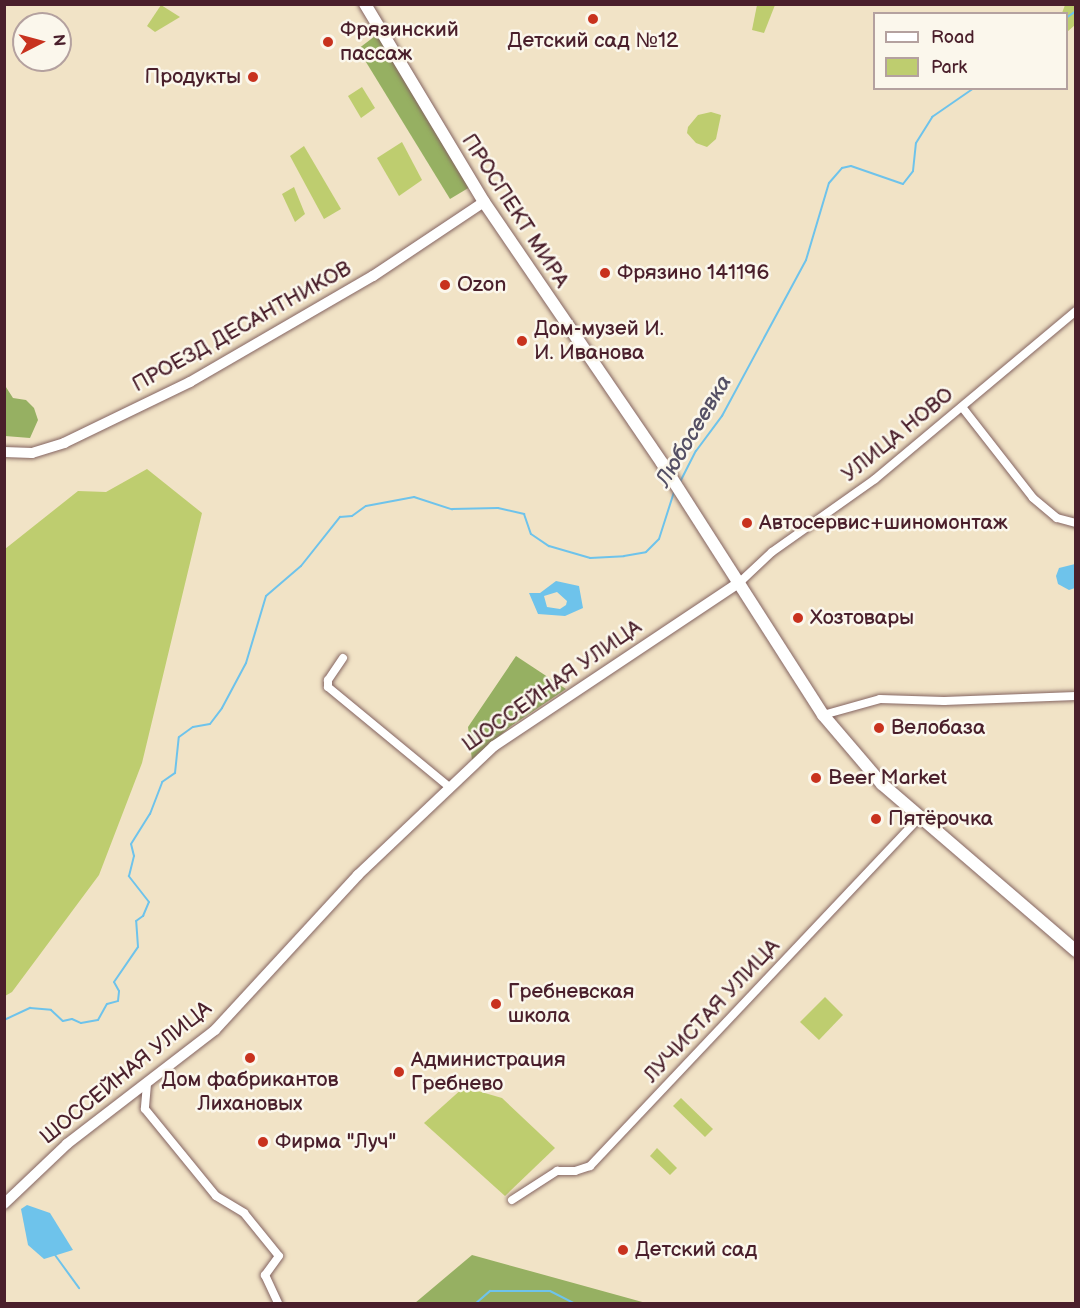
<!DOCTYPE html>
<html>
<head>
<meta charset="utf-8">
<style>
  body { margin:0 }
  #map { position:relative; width:1080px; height:1308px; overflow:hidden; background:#f1e3c6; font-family:"Balsamiq Sans",sans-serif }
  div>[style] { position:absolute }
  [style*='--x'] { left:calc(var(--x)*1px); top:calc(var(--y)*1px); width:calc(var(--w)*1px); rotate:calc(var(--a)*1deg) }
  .green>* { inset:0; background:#becd6f }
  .forest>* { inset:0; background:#96b062 }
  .water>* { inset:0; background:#6ec3eb }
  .stream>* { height:2px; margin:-1px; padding:0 1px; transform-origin:1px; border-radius:1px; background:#6ec3eb }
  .roads { filter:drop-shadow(0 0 2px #846461) drop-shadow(0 0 2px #846461) }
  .street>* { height:8px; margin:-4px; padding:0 4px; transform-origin:4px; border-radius:4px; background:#fff }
  .secondary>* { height:10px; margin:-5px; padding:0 5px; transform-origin:5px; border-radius:5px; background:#fff }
  .primary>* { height:12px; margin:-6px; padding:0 6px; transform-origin:6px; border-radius:6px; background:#fff }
  .dots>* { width:16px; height:16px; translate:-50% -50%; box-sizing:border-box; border:3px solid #fbf7ec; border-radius:50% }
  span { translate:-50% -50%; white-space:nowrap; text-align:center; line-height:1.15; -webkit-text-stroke:5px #fbf7ec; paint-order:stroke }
  .poi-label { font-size:21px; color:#4a1f2b }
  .left { translate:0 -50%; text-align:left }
  .right { translate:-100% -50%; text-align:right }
  .street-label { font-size:21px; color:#4a1f2b }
  .water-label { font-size:22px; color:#555065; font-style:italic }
  .frame { position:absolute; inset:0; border:6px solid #4a1f2b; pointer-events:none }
  .legend { position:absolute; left:873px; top:12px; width:195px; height:78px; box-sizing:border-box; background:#fbf7ec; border:2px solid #b4a19f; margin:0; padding:8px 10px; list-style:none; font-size:18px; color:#4a1f2b }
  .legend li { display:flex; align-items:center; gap:12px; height:30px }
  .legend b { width:30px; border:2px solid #b4a19f }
  .north { position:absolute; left:12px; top:12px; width:60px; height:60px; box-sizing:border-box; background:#fbf7ec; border:2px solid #b4a19f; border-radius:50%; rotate:84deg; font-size:16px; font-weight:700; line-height:24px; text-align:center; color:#4a1f2b }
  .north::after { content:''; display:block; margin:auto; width:21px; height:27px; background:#c8321e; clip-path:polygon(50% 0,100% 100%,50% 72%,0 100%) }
</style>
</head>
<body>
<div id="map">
  <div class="green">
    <i style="clip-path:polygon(161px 5px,180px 17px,155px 32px,147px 26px)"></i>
    <i style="clip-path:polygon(757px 5px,775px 5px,764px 33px,752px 30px)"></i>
    <i style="clip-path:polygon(1065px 5px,1076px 5px,1075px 25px,1067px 32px,1066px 14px,1062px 13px)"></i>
    <i style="clip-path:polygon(362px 87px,375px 108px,361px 118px,348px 96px)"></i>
    <i style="clip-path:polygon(711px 112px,721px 115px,716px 139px,707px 147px,696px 143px,687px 133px,688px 127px,698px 115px)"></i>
    <i style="clip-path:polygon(402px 142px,422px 180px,399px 196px,377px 158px)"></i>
    <i style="clip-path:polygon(304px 146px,341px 209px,324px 219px,290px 156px)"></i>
    <i style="clip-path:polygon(294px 187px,305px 214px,295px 222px,282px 194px)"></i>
    <i style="clip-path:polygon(147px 469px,202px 513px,142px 763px,99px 875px,12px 992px,5px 996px,5px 549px,78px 491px,106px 492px)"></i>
    <i style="clip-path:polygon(825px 997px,843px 1015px,819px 1040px,800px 1022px)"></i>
    <i style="clip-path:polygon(464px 1087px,502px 1098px,555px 1148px,505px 1196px,424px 1123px)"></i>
    <i style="clip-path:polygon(681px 1098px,713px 1129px,705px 1137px,673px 1106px)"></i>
    <i style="clip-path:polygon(657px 1148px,677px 1168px,670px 1175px,650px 1156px)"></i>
  </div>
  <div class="forest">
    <i style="clip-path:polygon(379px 33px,470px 187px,450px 199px,358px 49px)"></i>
    <i style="clip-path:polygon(4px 384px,13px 398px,26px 400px,34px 408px,38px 420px,30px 438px,5px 436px)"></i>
    <i style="clip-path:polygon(516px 656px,566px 689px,511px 726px,472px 760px,468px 727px)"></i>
    <i style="clip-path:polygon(472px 1255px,646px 1303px,415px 1303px)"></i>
  </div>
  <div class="water">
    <i style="clip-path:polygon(1075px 564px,1075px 588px,1069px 590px,1058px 584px,1056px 576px,1059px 568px)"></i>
    <i style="clip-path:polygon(evenodd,556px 581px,579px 586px,583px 608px,565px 616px,538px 614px,529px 593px,540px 593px,556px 581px,557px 592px,567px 601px,566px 605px,560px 609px,547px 607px,544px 596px,557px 592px)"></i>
    <i style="clip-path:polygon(27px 1205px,50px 1213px,73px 1250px,44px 1259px,28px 1245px,21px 1209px)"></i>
  </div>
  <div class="stream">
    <i style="--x:1066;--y:18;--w:12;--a:-35"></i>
    <i style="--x:680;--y:482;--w:35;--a:-63"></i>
    <i style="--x:696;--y:451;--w:44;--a:-53.4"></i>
    <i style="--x:722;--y:416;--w:177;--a:-61.7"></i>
    <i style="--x:806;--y:260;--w:80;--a:-73.4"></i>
    <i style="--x:829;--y:183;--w:20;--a:-49"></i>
    <i style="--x:842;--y:168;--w:9;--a:-13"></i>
    <i style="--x:851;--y:166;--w:55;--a:19.1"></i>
    <i style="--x:903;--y:184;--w:16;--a:-52"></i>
    <i style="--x:913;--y:171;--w:28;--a:-84"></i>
    <i style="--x:916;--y:143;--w:31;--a:-58"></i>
    <i style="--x:932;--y:117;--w:51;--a:-34.6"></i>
    <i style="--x:4;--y:1020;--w:29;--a:-25"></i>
    <i style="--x:30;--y:1008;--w:21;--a:5"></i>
    <i style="--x:51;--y:1010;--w:16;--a:43"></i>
    <i style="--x:63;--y:1021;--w:9;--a:-13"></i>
    <i style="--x:72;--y:1019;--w:10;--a:24"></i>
    <i style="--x:81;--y:1023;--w:17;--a:-10"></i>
    <i style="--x:98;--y:1020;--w:18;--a:-61"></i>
    <i style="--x:107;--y:1004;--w:11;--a:-15"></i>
    <i style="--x:118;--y:1001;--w:10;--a:-84"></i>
    <i style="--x:119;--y:991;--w:10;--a:-119"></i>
    <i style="--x:114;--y:982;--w:42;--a:-55.6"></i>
    <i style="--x:138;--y:947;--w:26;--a:-94"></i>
    <i style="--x:136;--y:921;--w:9;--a:-36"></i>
    <i style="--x:143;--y:916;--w:15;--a:-67"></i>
    <i style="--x:149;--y:902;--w:33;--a:-128"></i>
    <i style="--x:129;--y:876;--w:21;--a:-76"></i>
    <i style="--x:134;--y:856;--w:12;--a:-104"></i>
    <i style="--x:131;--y:844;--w:36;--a:-58"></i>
    <i style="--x:150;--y:814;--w:34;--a:-69"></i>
    <i style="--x:162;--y:782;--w:16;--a:-35"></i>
    <i style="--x:175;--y:773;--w:36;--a:-84"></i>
    <i style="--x:179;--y:737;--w:17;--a:-36"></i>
    <i style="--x:193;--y:727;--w:17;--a:-10"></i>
    <i style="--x:210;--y:724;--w:20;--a:-53"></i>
    <i style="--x:222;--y:708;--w:51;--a:-61.9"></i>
    <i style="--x:246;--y:663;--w:70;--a:-73.4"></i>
    <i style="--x:266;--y:596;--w:46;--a:-40.6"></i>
    <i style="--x:301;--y:566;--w:63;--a:-51.5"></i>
    <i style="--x:340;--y:517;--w:12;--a:-5"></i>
    <i style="--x:352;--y:516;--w:17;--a:-36"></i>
    <i style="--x:366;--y:506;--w:49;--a:-10.6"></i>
    <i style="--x:414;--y:497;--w:40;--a:18"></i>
    <i style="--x:452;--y:509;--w:46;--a:-1.2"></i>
    <i style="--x:498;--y:508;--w:27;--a:13"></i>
    <i style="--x:524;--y:514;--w:21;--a:71"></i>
    <i style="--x:531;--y:534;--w:22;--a:34"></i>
    <i style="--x:549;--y:546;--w:43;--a:16.3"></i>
    <i style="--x:590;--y:558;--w:34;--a:-3"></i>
    <i style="--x:624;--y:556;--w:22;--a:-10"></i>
    <i style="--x:646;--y:552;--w:18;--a:-45"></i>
    <i style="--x:659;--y:539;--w:49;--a:-72.3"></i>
    <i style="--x:55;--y:1255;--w:41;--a:54"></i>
    <i style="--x:475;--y:1304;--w:20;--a:-41"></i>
    <i style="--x:490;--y:1291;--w:60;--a:0"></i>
    <i style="--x:550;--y:1291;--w:29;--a:27"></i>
  </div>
  <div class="roads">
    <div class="street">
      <i style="--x:962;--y:407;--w:115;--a:52"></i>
      <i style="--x:1033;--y:498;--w:31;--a:40"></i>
      <i style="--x:1057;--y:518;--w:20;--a:15"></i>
      <i style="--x:740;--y:582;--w:44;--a:-43.2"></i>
      <i style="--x:772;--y:552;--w:126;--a:-35.3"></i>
      <i style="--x:875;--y:479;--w:262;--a:-39.9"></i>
      <i style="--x:343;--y:658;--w:27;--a:124"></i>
      <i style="--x:328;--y:680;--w:7;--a:90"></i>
      <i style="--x:328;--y:687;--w:156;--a:39.5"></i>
      <i style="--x:823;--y:715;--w:59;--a:-15.7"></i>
      <i style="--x:880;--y:699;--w:64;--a:1.8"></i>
      <i style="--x:944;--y:701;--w:132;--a:-2.2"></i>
      <i style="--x:147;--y:1084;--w:25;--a:95"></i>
      <i style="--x:145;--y:1109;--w:112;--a:50.8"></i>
      <i style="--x:216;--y:1196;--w:33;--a:31"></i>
      <i style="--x:244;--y:1213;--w:55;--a:50.9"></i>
      <i style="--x:279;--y:1256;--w:24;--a:126"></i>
      <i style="--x:265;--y:1275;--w:31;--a:65"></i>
      <i style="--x:512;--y:1200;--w:54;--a:-32.8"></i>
      <i style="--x:557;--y:1171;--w:18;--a:0"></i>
      <i style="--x:575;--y:1171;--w:16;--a:-18"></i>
      <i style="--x:590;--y:1166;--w:480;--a:-46.6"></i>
    </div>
    <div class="secondary">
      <i style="--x:4;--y:452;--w:28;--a:2"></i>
      <i style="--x:32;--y:453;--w:34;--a:-17"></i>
      <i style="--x:64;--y:443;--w:140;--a:-25.8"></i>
      <i style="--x:190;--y:382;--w:211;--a:-30.1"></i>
      <i style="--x:373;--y:276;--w:133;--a:-33.7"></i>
      <i style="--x:4;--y:1204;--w:87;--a:-43.6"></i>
      <i style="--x:67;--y:1144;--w:187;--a:-37.6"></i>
      <i style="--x:215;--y:1030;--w:211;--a:-47.3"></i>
      <i style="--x:358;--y:875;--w:187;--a:-43.5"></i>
      <i style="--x:494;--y:746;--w:296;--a:-33.7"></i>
    </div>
    <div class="primary">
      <i style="--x:365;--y:4;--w:231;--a:59"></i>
      <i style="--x:484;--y:202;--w:316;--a:55.7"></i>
      <i style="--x:662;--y:463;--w:299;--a:57.4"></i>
      <i style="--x:823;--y:715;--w:91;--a:49.5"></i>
      <i style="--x:882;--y:784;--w:256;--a:40.7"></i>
    </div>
  </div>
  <div class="dots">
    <i style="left:593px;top:19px;background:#c8321e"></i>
    <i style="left:328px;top:42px;background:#c8321e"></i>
    <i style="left:253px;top:77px;background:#c8321e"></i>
    <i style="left:605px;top:273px;background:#c8321e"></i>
    <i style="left:445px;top:285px;background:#c8321e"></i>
    <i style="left:522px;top:341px;background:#c8321e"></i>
    <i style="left:747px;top:523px;background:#c8321e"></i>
    <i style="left:798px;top:618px;background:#c8321e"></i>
    <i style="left:879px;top:728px;background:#c8321e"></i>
    <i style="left:816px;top:778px;background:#c8321e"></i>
    <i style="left:876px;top:819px;background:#c8321e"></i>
    <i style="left:496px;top:1004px;background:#c8321e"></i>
    <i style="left:250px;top:1058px;background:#c8321e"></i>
    <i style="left:399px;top:1072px;background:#c8321e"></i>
    <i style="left:263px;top:1142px;background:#c8321e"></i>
    <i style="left:623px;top:1250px;background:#c8321e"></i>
  </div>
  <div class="poi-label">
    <span class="left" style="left:340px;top:42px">Фрязинский<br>пассаж</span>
    <span style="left:593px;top:41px">Детский сад №12</span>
    <span class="right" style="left:241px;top:77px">Продукты</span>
    <span class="left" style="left:617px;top:273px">Фрязино 141196</span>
    <span class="left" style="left:457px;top:285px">Ozon</span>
    <span class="left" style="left:534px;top:341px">Дом-музей И.<br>И. Иванова</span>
    <span class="left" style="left:759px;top:523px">Автосервис+шиномонтаж</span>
    <span class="left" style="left:810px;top:618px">Хозтовары</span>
    <span class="left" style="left:891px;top:728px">Велобаза</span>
    <span class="left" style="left:828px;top:778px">Beer Market</span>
    <span class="left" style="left:888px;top:819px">Пятёрочка</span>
    <span class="left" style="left:508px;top:1004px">Гребневская<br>школа</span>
    <span class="left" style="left:411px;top:1072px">Администрация<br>Гребнево</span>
    <span style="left:250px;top:1092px">Дом фабрикантов<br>Лихановых</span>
    <span class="left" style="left:275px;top:1142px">Фирма "Луч"</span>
    <span class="left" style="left:635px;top:1250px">Детский сад</span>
  </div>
  <div class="street-label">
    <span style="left:515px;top:211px;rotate:57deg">ПРОСПЕКТ МИРА</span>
    <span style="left:242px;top:327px;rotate:-29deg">ПРОЕЗД ДЕСАНТНИКОВ</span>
    <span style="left:898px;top:435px;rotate:-39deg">УЛИЦА НОВО</span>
    <span style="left:552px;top:686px;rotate:-35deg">ШОССЕЙНАЯ УЛИЦА</span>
    <span style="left:712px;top:1011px;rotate:-47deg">ЛУЧИСТАЯ УЛИЦА</span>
    <span style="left:126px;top:1073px;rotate:-39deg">ШОССЕЙНАЯ УЛИЦА</span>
  </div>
  <div class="water-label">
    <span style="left:694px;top:431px;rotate:-59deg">Любосеевка</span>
  </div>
  <div class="frame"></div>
  <ul class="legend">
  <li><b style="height:8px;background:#fff"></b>Road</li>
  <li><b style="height:16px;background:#becd6f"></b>Park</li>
  </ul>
  <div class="north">N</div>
</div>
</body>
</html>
